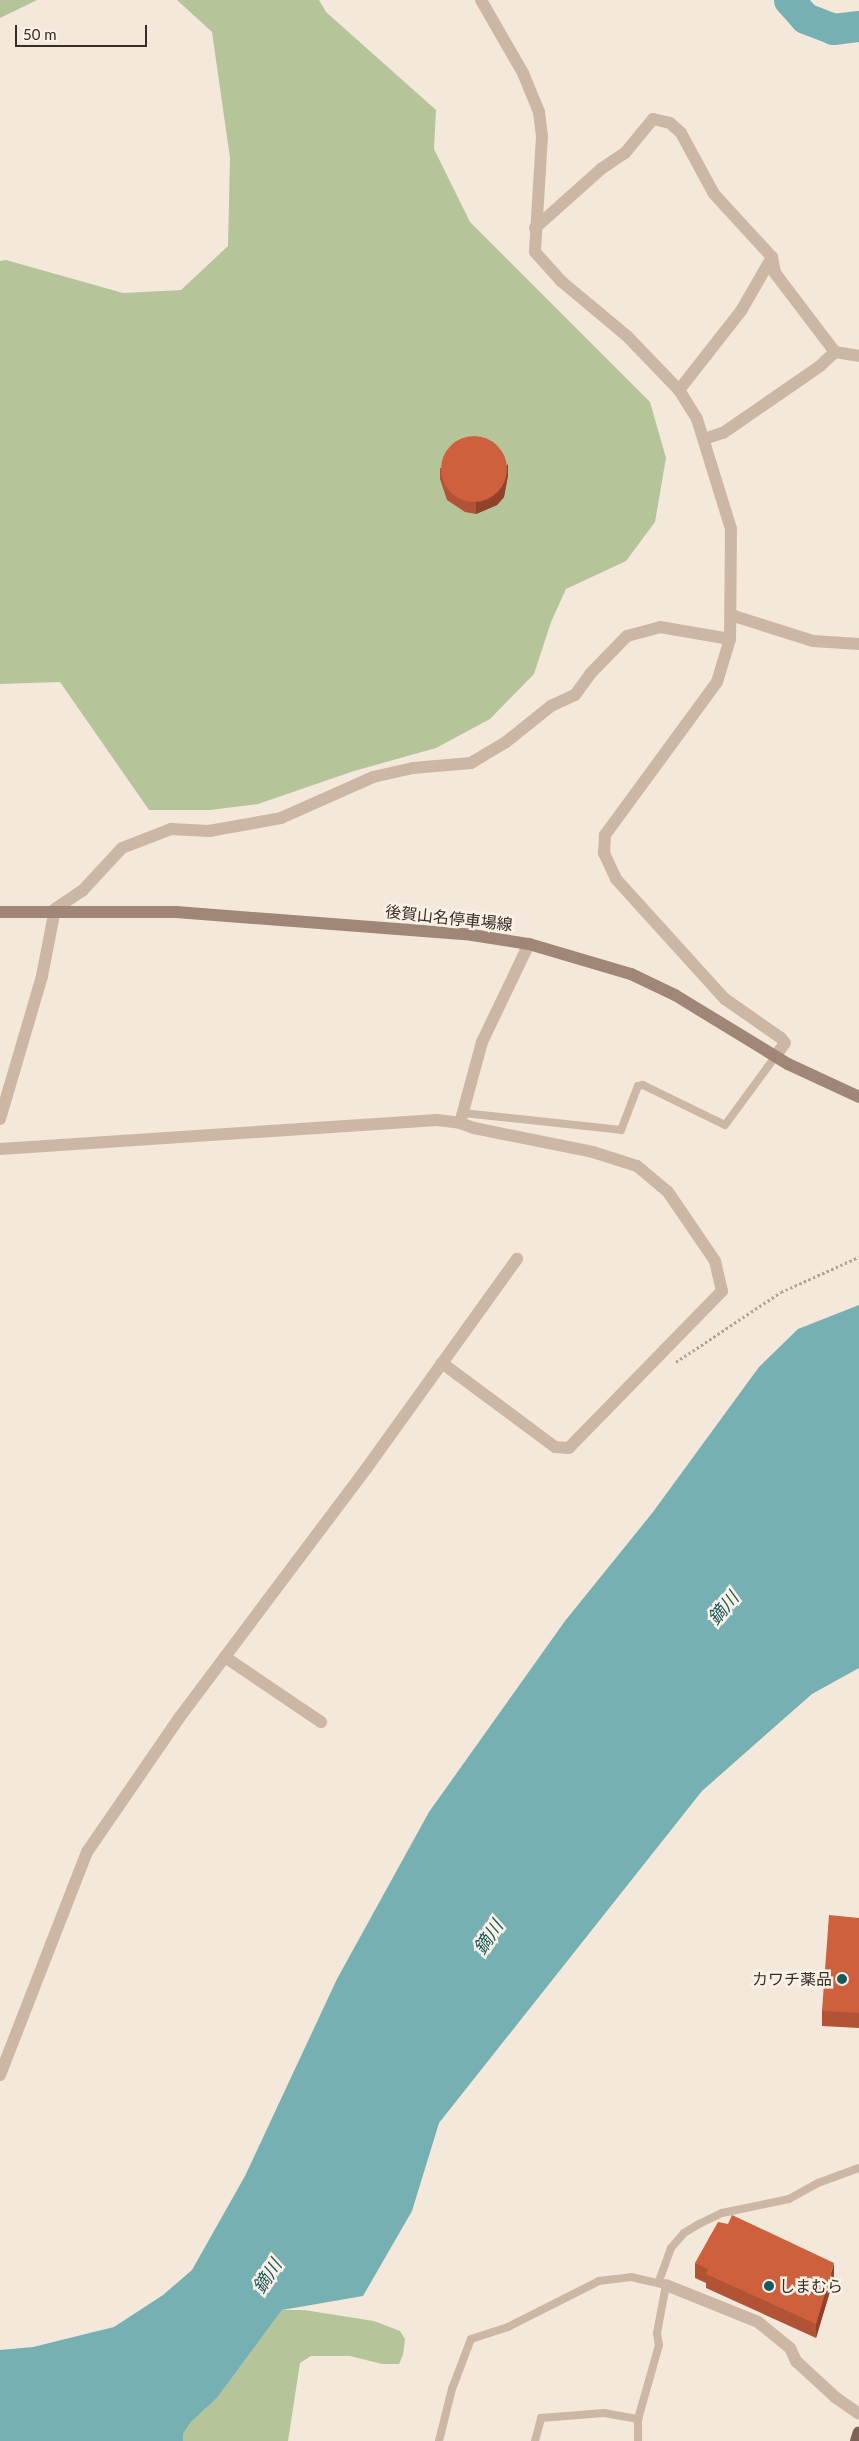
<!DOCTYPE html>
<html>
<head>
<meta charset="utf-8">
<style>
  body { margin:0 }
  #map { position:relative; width:859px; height:2441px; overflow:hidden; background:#f3e8da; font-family:Lato,"Noto Sans JP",sans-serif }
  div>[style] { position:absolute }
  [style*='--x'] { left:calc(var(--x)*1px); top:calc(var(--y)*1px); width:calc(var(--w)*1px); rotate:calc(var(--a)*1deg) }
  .green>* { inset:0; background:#b6c499 }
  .water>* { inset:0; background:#77b0b3 }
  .river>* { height:31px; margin:-15.5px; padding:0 15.5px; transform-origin:15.5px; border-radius:15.5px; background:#77b0b3 }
  .path>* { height:3px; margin-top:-1.5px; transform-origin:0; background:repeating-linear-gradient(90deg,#b8a18f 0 2.5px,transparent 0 5px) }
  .lane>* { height:8px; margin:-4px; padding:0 4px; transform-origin:4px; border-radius:4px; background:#ccb7a5 }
  .street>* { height:12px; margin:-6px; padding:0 6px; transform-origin:6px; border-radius:6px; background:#ccb7a5 }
  .secondary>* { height:12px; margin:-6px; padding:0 6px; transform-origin:6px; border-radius:6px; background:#a08676 }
  .primary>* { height:12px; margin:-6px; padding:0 6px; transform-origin:6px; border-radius:6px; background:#7b6357 }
  .wall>* { inset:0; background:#b15334 }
  .shaded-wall>* { inset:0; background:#90432b }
  .building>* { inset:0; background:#ce603d }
  .round { border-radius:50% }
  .dots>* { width:14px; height:14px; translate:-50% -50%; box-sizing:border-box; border:2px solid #fbf2e7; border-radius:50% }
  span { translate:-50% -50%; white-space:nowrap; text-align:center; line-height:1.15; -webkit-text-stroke:5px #fbf2e7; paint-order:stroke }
  .street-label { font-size:16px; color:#382c27 }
  .poi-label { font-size:16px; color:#382c27 }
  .right { translate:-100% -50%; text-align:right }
  .left { translate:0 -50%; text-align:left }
  .water-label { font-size:18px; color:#19585c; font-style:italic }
  .scale { position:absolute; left:15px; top:25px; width:132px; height:22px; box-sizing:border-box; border:2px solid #382c27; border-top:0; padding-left:6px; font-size:15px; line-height:18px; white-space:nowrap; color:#382c27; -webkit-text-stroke:4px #fbf2e7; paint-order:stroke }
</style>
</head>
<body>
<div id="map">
  <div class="green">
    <i style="clip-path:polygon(0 0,37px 0,0 18px)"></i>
    <i style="clip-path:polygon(177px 0,319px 0,326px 12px,436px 110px,434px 149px,470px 222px,650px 402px,666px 458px,655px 522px,626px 561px,566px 589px,551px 622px,534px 674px,490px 719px,436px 748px,354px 771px,258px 804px,210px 810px,149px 810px,60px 682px,0 684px,0 261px,6px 260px,123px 293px,181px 290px,228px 246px,230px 158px,212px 32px)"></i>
    <i style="clip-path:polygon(282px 2310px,304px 2310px,374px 2321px,400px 2331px,405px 2339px,403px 2355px,399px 2364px,382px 2364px,350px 2356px,311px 2356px,300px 2363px,288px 2441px,183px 2441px,183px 2434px,191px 2422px,217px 2398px)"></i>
  </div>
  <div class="water">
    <i style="clip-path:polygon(859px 1305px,859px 1668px,812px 1694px,702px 1791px,439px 2123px,412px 2211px,363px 2296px,282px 2310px,217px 2398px,191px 2422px,183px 2434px,183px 2441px,0 2441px,0 2350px,33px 2347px,114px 2327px,163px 2295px,192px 2270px,245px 2176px,337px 1979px,429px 1812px,565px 1621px,653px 1512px,759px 1367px,798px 1329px)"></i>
  </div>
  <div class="river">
    <i style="--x:789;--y:0;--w:24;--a:48"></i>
    <i style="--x:805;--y:18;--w:30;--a:21"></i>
    <i style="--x:833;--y:29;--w:26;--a:-7"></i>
  </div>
  <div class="path">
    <i style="--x:676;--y:1362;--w:126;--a:-33.7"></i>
    <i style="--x:781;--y:1292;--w:85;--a:-24.2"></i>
  </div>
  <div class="lane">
    <i style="--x:463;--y:1113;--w:159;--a:6.1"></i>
    <i style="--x:621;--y:1130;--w:47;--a:-68.9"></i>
    <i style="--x:638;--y:1086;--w:5;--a:-11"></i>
    <i style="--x:643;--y:1085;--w:91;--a:26"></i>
    <i style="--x:725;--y:1125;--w:84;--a:-53.7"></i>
    <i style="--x:659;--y:2281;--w:35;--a:-70"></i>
    <i style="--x:671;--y:2248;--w:20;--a:-49"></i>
    <i style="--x:684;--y:2233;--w:17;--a:-31"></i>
    <i style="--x:699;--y:2224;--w:25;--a:-26"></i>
    <i style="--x:722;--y:2213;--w:68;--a:-11.8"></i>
    <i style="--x:789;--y:2199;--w:33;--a:-29"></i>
    <i style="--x:818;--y:2183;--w:44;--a:-20.1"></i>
    <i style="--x:439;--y:2441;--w:54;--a:-76"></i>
    <i style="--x:452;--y:2389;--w:53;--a:-69.2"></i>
    <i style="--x:471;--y:2339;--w:39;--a:-18"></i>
    <i style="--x:508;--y:2327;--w:102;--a:-26.8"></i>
    <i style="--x:599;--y:2281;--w:32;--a:-7"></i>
    <i style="--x:631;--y:2277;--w:36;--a:13"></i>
    <i style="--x:666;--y:2285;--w:49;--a:100.6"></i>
    <i style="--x:657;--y:2333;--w:12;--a:81"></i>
    <i style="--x:659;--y:2345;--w:77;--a:105.8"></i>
    <i style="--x:638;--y:2419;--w:22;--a:90"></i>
    <i style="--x:535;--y:2441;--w:24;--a:-75"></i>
    <i style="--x:541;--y:2418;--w:63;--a:-4.5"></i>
    <i style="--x:604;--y:2413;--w:35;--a:10"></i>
  </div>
  <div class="street">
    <i style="--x:481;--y:0;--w:84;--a:60.1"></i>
    <i style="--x:523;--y:73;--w:42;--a:67.7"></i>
    <i style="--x:539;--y:112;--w:24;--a:83"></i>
    <i style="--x:542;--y:136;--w:116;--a:93.5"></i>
    <i style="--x:535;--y:252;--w:39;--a:48"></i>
    <i style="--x:561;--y:281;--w:86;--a:39.8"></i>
    <i style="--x:627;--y:336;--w:75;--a:46.1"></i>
    <i style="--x:679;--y:390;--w:34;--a:58"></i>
    <i style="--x:697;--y:419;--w:115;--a:72.8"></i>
    <i style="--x:731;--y:529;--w:110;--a:90.5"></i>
    <i style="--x:730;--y:639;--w:45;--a:106.8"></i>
    <i style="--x:717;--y:682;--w:190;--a:126.2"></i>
    <i style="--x:605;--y:835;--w:18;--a:93"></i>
    <i style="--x:604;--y:853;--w:29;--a:65"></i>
    <i style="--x:616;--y:879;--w:162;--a:47.8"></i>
    <i style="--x:725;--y:999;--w:68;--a:34.9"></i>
    <i style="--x:781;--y:1038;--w:6;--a:51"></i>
    <i style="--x:785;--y:1043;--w:17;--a:126"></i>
    <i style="--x:535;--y:228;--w:89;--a:-41.8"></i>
    <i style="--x:601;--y:169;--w:29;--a:-34"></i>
    <i style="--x:625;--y:153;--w:44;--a:-50.5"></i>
    <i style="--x:653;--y:119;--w:17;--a:13"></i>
    <i style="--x:670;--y:123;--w:15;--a:42"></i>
    <i style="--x:681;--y:133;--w:69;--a:61.6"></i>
    <i style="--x:714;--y:194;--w:86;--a:47.4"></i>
    <i style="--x:772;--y:257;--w:16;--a:79"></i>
    <i style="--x:775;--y:273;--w:99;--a:52.8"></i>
    <i style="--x:835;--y:352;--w:24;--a:9"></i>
    <i style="--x:679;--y:390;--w:100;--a:-51.9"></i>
    <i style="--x:741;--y:311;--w:62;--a:-60.1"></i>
    <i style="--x:704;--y:439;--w:20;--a:-18"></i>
    <i style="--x:723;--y:433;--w:118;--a:-34.6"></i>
    <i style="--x:820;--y:366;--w:21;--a:-43"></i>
    <i style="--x:731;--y:615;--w:86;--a:17.6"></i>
    <i style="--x:813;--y:641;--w:46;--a:3.7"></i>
    <i style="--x:0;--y:1119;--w:149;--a:-73.6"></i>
    <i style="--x:42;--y:976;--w:68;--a:-79"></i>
    <i style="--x:55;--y:909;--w:34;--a:-34"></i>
    <i style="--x:83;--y:890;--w:57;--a:-47.1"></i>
    <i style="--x:122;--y:848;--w:53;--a:-21.2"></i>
    <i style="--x:171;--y:829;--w:38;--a:3"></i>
    <i style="--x:209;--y:831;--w:73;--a:-10.2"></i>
    <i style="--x:281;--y:818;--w:101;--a:-24"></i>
    <i style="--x:373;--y:777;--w:41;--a:-12.7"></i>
    <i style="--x:413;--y:768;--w:58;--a:-4.9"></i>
    <i style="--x:471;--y:763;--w:41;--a:-31"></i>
    <i style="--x:506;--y:742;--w:58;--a:-38.7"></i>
    <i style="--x:551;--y:706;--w:26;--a:-25"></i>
    <i style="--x:575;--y:695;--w:26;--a:-54"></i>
    <i style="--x:590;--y:674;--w:53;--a:-45.8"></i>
    <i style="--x:627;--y:636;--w:34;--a:-15"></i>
    <i style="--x:660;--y:627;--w:71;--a:9.7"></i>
    <i style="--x:460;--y:1123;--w:84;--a:-74.8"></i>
    <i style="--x:482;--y:1042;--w:109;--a:-64.4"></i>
    <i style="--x:0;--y:1149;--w:438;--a:-3.8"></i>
    <i style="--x:437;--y:1120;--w:23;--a:7"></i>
    <i style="--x:460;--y:1123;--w:15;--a:20"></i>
    <i style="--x:474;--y:1128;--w:121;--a:11.4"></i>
    <i style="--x:593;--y:1152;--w:46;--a:17.7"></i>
    <i style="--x:637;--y:1166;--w:40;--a:40"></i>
    <i style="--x:668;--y:1192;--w:83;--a:55.7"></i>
    <i style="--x:715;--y:1261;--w:31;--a:77"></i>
    <i style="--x:722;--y:1291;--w:219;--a:134.3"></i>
    <i style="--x:569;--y:1448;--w:14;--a:-176"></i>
    <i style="--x:555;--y:1447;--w:141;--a:-143.4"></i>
    <i style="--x:225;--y:1657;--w:116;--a:34.1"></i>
    <i style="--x:0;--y:2075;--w:239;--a:-68.7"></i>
    <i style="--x:87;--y:1852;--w:163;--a:-55.5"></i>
    <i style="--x:179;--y:1718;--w:311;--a:-53.1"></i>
    <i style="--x:366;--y:1469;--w:259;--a:-54.3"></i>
    <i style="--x:666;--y:2285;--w:99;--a:21.9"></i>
    <i style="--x:758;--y:2322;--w:41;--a:39.1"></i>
    <i style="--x:790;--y:2348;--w:14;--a:65"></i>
    <i style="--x:796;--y:2361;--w:53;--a:42.7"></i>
    <i style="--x:835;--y:2397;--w:29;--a:35"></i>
  </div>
  <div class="secondary">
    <i style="--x:0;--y:912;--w:176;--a:0"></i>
    <i style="--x:176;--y:912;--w:297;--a:4.4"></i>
    <i style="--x:472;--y:935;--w:58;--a:9"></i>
    <i style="--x:529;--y:944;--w:106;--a:16.4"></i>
    <i style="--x:631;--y:974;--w:49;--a:25.5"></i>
    <i style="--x:675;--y:995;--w:132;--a:31.4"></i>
    <i style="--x:788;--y:1064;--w:78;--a:24.9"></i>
  </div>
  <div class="primary">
    <i style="--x:856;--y:2441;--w:9;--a:-72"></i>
  </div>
  <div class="wall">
    <i style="clip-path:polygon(440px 468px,508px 475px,504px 497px,497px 505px,476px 514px,465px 512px,447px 500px,440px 479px)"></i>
    <i style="clip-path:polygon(859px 1918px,859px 2028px,822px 2026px,822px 2011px)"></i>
    <i style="clip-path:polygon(695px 2263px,834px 2278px,816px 2338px,706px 2288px,706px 2283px,695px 2278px)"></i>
  </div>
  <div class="shaded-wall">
    <i style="clip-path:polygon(508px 464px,508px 475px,504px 497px,497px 505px,476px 514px,476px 502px)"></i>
    <i style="clip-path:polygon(834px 2263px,834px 2278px,816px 2338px,816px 2324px)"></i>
  </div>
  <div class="building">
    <i class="round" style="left:441px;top:436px;width:66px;height:66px"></i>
    <i style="clip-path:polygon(829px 1915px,859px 1918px,859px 2013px,822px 2011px)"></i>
    <i style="clip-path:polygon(732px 2215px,834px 2263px,816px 2324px,706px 2274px,708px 2269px,695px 2263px,718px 2222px,728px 2224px)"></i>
  </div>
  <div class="dots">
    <i style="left:842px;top:1979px;background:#19585c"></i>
    <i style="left:769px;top:2286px;background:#19585c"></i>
  </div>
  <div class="street-label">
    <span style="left:449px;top:918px;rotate:6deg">後賀山名停車場線</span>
  </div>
  <div class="poi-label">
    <span class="right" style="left:832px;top:1979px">カワチ薬品</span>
    <span class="left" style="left:779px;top:2286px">しまむら</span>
  </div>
  <div class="water-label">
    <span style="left:723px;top:1608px;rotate:-50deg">鏑川</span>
    <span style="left:488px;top:1937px;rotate:-56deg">鏑川</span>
    <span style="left:267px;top:2276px;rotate:-57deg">鏑川</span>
  </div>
  <div class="scale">50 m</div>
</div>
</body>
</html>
